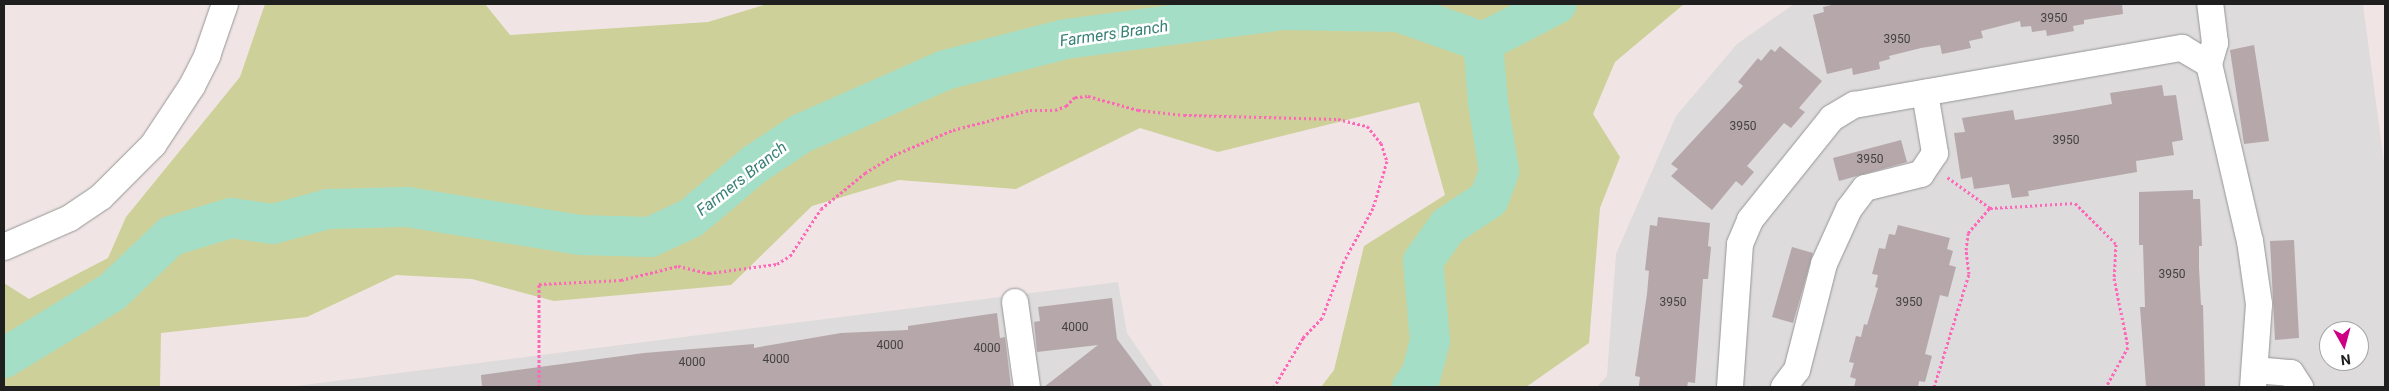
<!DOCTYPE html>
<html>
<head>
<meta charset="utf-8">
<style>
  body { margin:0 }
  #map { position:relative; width:2389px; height:391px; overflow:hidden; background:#f0e5e4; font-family:Roboto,sans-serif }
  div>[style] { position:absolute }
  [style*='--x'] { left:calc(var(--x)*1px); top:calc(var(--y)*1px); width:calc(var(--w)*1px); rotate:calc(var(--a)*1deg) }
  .residential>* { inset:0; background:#dddbdc }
  .forest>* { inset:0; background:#cdd098 }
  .river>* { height:40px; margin:-20px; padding:0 20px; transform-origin:20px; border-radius:20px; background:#a4dec6 }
  .building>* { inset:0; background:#b5a7aa }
  .path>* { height:3px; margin-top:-1.5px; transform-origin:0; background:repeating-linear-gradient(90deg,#fd68b9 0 2.5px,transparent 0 5px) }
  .roads { filter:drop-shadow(0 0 1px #969696) drop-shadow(0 0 1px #969696) }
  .minor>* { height:26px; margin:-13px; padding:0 13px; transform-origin:13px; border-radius:13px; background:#fff }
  span { translate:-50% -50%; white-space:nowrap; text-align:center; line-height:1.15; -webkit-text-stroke:5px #fff; paint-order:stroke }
  .number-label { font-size:12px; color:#444142 }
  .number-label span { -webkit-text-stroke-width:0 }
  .water-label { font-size:16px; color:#388176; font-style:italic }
  .frame { position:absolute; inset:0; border:5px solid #1f1f1f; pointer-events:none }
  .north { position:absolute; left:2319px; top:321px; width:50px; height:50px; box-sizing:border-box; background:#fff; border:1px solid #a5a5a5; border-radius:50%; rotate:173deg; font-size:14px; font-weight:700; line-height:20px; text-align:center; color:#1f1f1f }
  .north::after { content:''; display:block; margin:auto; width:18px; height:22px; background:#cd0084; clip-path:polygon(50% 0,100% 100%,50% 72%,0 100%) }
</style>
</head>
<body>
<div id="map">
  <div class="residential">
    <i style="clip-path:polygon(evenodd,1794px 4px,2363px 4px,2385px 171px,2385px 387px,1597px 387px,1607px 376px,1616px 254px,1676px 116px,1737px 44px,1794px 4px,2329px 331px,2359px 331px,2359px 361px,2329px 361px,2329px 331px)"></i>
    <i style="clip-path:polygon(1118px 282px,1127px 333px,1164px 387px,288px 387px)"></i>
  </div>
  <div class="forest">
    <i style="clip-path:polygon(265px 4px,485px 4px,510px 35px,708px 22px,767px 4px,1684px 4px,1615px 62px,1593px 114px,1620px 157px,1600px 208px,1589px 343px,1526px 387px,1321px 387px,1334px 370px,1364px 246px,1445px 195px,1419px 102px,1218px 152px,1140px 128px,1016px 189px,899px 180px,812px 206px,731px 285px,554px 301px,472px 279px,396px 275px,307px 317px,161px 333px,160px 387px,4px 387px,4px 283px,29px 299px,108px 258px,126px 217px,240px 77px)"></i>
  </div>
  <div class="river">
    <i style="--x:4;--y:358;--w:127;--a:-31.4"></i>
    <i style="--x:112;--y:292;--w:81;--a:-43.5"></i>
    <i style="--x:171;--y:236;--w:63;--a:-16.7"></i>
    <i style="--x:231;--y:218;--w:42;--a:8.1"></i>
    <i style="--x:273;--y:224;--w:57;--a:-15.3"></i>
    <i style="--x:328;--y:209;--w:79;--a:-1.5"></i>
    <i style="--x:407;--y:207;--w:174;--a:9.2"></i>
    <i style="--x:579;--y:235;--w:71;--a:1.6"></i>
    <i style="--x:650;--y:237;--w:45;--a:-24.9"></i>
    <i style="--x:691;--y:218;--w:84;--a:-40.2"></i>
    <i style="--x:755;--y:164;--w:54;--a:-33.7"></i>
    <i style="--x:800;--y:134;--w:158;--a:-23.8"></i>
    <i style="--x:945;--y:70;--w:125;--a:-14.4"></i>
    <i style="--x:1066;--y:39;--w:219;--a:-7.6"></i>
    <i style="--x:1283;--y:10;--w:115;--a:1"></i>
    <i style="--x:1398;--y:12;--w:90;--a:19.4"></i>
    <i style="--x:1483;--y:42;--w:83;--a:-27.2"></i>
    <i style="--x:1412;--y:387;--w:15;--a:-53"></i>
    <i style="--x:1421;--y:375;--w:35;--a:-75"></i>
    <i style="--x:1430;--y:341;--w:80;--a:-95"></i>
    <i style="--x:1423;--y:261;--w:43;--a:-54.5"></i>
    <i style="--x:1448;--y:226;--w:49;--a:-33.4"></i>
    <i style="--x:1489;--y:199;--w:30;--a:-70"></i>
    <i style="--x:1499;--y:171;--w:70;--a:-99.1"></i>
    <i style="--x:1488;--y:102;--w:60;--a:-94.8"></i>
  </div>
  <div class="building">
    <i style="clip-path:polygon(1836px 4px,2122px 4px,2123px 14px,2084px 20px,2084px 24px,2073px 26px,2074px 31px,2047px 36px,2046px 30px,2032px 32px,2031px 26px,2021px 27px,2020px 21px,1981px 31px,1983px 38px,1969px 41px,1971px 48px,1942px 54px,1940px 45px,1921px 48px,1889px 56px,1890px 59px,1879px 62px,1880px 69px,1853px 75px,1852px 68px,1827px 74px,1813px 15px,1824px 12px,1823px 7px)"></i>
    <i style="clip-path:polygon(2254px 45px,2269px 141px,2244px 144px,2230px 50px)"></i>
    <i style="clip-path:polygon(1780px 46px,1822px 81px,1799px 108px,1805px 112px,1791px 128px,1784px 123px,1747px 166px,1754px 172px,1742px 186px,1736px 181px,1712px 210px,1671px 176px,1678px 169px,1671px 164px,1743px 86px,1738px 82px,1758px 58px,1761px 61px,1771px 49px,1775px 52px)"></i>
    <i style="clip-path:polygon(2162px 85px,2164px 96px,2176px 95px,2183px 140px,2172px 142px,2174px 155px,2136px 161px,2137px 172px,2028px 191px,2029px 196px,2012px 198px,2009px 184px,1974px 189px,1972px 177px,1961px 179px,1954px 133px,1965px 132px,1962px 118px,2013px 110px,2015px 120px,2072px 111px,2112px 104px,2110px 93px)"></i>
    <i style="clip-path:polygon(1901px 140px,1907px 162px,1839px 181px,1833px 158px)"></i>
    <i style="clip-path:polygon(2193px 190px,2193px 199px,2200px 199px,2202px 246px,2199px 246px,2199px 268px,2201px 305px,2203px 305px,2205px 387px,2146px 387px,2140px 307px,2145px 307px,2143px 245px,2139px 245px,2139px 192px)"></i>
    <i style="clip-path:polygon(1658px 217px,1710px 223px,1708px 246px,1711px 247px,1708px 279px,1703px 279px,1695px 383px,1688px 382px,1687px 387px,1639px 386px,1640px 377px,1635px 376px,1647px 294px,1649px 271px,1645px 270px,1650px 225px,1657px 226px)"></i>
    <i style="clip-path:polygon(1898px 225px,1950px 238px,1947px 249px,1953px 251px,1949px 265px,1956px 267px,1948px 297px,1940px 295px,1925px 354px,1932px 356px,1925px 382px,1919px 381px,1918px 387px,1854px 387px,1856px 379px,1850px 377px,1854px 363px,1849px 362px,1856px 336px,1861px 337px,1864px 324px,1867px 325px,1878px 288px,1875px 287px,1878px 275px,1872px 274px,1879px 248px,1885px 249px,1889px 234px,1895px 235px)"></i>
    <i style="clip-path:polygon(2294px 240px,2299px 338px,2275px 340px,2270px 241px)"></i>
    <i style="clip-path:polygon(1792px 247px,1813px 253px,1793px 323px,1772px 317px)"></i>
    <i style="clip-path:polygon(1112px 298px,1117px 339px,1153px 387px,1044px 387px,1098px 345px,1037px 352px,1034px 322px,1040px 321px,1038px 307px)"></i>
    <i style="clip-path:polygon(997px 313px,1000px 338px,1005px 337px,1011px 387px,482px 387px,481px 375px,644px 353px,754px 344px,754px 348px,841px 333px,908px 330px,908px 326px)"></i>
  </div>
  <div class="path">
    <i style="--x:1990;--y:208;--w:85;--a:-3.4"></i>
    <i style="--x:2075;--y:203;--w:58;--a:45"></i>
    <i style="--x:2116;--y:244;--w:34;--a:93"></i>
    <i style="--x:2114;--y:278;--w:70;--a:78.5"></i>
    <i style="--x:2128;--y:347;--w:46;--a:118.8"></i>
    <i style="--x:539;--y:387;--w:103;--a:-90"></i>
    <i style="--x:539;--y:284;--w:82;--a:-2.8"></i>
    <i style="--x:621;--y:280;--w:59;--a:-13.8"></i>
    <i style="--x:678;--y:266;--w:32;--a:13"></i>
    <i style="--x:709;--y:273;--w:69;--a:-7.5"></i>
    <i style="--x:777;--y:264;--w:15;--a:-32"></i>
    <i style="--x:790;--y:256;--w:56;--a:-56.6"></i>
    <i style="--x:821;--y:209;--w:57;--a:-39.3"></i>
    <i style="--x:865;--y:173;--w:34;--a:-32"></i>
    <i style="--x:894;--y:155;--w:64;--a:-23"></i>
    <i style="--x:953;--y:130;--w:80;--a:-14.6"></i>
    <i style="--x:1030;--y:110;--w:25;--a:0"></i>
    <i style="--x:1055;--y:110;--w:12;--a:-20"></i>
    <i style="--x:1066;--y:106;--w:13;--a:-45"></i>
    <i style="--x:1075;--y:97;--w:13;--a:-4"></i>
    <i style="--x:1088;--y:96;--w:52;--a:15.6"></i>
    <i style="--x:1138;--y:110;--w:46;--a:6.2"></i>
    <i style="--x:1184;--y:115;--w:154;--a:1.5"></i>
    <i style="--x:1338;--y:119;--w:30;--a:14"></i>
    <i style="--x:1367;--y:126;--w:22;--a:51"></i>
    <i style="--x:1381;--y:143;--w:19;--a:72"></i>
    <i style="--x:1387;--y:161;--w:49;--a:106.6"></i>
    <i style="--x:1373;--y:208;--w:60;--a:118.7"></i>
    <i style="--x:1344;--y:261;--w:61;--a:111.1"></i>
    <i style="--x:1322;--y:318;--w:28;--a:134"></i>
    <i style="--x:1303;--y:338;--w:57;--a:120.6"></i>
    <i style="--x:1934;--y:387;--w:118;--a:-72.8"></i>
    <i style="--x:1969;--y:274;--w:24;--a:-97"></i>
    <i style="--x:1966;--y:250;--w:17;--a:-83"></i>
    <i style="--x:1968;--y:233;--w:33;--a:-49"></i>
    <i style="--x:1990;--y:208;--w:53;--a:-144.2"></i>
  </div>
  <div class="roads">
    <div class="minor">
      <i style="--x:2209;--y:64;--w:22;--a:-74"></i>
      <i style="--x:2215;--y:43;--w:39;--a:-97"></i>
      <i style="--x:4;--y:247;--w:72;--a:-23.7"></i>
      <i style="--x:70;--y:218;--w:37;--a:-34"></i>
      <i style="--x:101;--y:197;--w:74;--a:-45"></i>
      <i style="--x:153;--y:145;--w:71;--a:-56.5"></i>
      <i style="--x:192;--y:86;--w:34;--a:-63"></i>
      <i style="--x:207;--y:56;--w:55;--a:-70.9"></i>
      <i style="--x:1015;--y:302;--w:86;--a:82"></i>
      <i style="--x:2255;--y:370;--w:36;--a:5"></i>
      <i style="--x:2291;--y:373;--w:17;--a:57"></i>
      <i style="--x:1730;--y:387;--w:143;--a:-86"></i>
      <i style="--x:1740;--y:244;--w:26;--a:-67"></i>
      <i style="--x:1750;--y:220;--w:131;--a:-51.2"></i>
      <i style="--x:1832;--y:118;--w:26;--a:-31"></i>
      <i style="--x:1854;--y:105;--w:333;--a:-9.9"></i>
      <i style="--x:2182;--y:48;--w:31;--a:31"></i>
      <i style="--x:2209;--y:64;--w:182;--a:77"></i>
      <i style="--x:2250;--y:241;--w:64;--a:81.9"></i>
      <i style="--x:2259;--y:304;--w:83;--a:94.1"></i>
      <i style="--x:1784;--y:387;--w:21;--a:-53"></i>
      <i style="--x:1797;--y:370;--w:109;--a:-75.7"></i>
      <i style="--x:1824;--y:264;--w:60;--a:-65.6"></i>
      <i style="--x:1849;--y:209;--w:26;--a:-53"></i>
      <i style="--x:1865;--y:188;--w:58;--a:-14"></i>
      <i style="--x:1921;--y:174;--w:25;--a:-56"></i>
      <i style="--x:1935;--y:153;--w:61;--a:-99.5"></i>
    </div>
  </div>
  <div class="number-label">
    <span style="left:2054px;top:19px">3950</span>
    <span style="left:1897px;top:40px">3950</span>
    <span style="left:1743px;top:127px">3950</span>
    <span style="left:2066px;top:141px">3950</span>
    <span style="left:1870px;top:160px">3950</span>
    <span style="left:2172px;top:275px">3950</span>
    <span style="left:1673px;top:303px">3950</span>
    <span style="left:1909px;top:303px">3950</span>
    <span style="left:1075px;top:328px">4000</span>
    <span style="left:890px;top:346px">4000</span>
    <span style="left:987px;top:349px">4000</span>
    <span style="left:776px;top:360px">4000</span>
    <span style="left:692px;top:363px">4000</span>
  </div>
  <div class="water-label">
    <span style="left:1114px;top:34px;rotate:-8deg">Farmers Branch</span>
    <span style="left:742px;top:179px;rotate:-38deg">Farmers Branch</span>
  </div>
  <div class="frame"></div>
  <div class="north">N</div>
</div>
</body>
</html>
